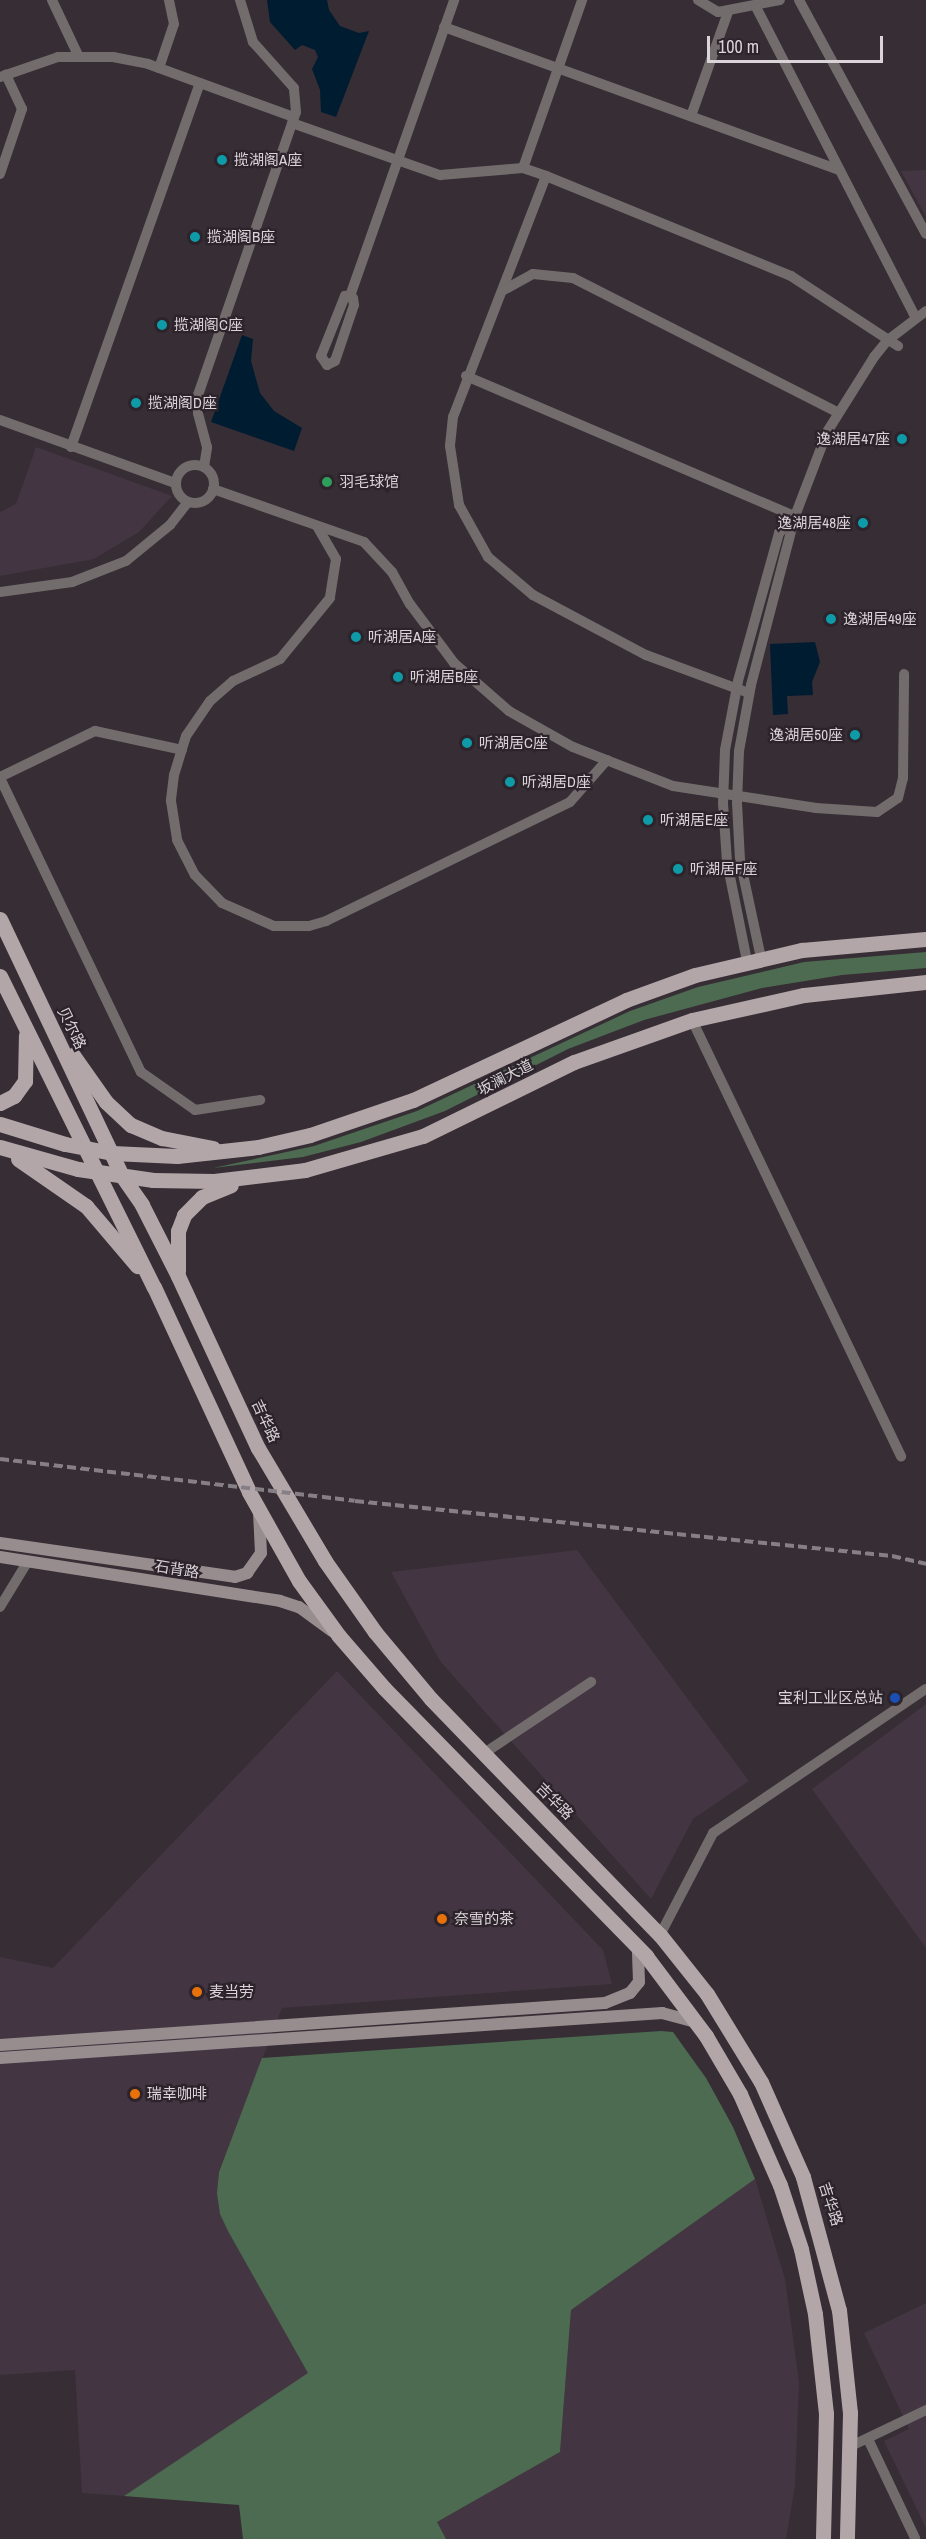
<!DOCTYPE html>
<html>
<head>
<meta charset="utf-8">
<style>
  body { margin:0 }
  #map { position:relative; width:926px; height:2539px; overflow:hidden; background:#362d35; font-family:"Archivo Narrow","Noto Sans SC",sans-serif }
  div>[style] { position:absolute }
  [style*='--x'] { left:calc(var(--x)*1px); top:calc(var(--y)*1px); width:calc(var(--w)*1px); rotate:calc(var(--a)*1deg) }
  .built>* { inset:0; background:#433642 }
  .forest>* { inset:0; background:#4d6b51 }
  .water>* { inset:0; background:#001c31 }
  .street>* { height:10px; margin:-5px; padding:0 5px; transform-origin:5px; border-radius:5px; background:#726c6c }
  .street>.ring { margin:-5px; padding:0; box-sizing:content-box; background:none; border:10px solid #726c6c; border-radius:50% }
  .secondary>* { height:12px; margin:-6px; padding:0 6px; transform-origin:6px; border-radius:6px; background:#978d8e }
  .primary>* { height:15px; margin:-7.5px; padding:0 7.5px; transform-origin:7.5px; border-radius:7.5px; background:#b3a6a8 }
  .rail>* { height:4px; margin-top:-2px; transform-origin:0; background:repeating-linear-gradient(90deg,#877f86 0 9px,transparent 0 13.5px) }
  .dots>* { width:16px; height:16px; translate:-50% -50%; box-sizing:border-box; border:3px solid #2c232b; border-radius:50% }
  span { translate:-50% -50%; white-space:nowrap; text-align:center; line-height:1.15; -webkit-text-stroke:4.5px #2c232b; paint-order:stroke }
  .poi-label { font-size:15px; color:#dad4d9 }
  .left { translate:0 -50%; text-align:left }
  .right { translate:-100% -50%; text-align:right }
  .street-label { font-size:15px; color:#dad4d9 }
  .scale { position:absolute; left:707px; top:36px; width:176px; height:27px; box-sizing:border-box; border:3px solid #dad4d9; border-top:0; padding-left:8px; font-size:18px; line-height:21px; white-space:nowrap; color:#dad4d9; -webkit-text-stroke:4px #2c232b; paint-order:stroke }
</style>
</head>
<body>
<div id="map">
  <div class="built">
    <i style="clip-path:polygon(926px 170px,926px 217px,901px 171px)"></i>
    <i style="clip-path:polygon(36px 447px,172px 496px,139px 532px,94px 559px,0 576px,0 512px,16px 504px)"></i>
    <i style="clip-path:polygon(577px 1550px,749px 1781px,693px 1819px,651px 1899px,440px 1661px,391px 1572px)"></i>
    <i style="clip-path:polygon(337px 1671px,603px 1950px,612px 1984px,282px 2008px,219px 2172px,217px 2193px,229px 2233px,309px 2373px,124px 2496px,82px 2493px,75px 2370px,0 2375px,0 1957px,53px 1968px)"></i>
    <i style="clip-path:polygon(926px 1704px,926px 1948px,812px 1789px)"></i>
    <i style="clip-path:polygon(755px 2179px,785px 2279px,799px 2382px,795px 2486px,786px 2539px,446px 2539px,437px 2522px,560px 2452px,571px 2310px)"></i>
    <i style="clip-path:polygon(926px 2303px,926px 2528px,884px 2441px,909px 2429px,864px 2333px)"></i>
  </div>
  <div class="forest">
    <i style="clip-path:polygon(926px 952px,926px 968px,842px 975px,762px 988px,644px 1020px,568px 1049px,445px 1111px,361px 1142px,303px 1157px,213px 1168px,314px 1146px,417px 1111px,630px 1011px,698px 987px,804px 962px)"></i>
    <i style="clip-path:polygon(661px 2031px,673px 2032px,706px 2078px,733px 2127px,755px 2179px,571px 2310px,560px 2452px,437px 2522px,446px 2539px,243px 2539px,239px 2505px,124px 2496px,308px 2373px,229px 2233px,220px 2214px,217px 2193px,219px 2172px,262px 2058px)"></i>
  </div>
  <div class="water">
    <i style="clip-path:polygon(267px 0,327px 0,329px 10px,340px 26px,359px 33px,369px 31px,336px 117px,321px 112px,320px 90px,312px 69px,318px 57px,315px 50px,302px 45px,295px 50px,270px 22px)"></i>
    <i style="clip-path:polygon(242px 335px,253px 339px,251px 361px,260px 393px,274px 411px,302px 428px,294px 451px,211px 422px)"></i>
    <i style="clip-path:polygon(815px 642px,820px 662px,812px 682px,813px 695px,787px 696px,788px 714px,773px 715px,770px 644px)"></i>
  </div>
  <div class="street">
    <i style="--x:52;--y:0;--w:61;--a:64.7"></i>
    <i style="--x:698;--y:0;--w:23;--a:31"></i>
    <i style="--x:718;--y:12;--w:63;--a:-11"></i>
    <i style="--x:799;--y:0;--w:266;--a:61.5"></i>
    <i style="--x:756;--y:7;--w:348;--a:62.8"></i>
    <i style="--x:444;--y:27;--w:421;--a:19.9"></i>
    <i style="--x:159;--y:68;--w:46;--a:-71.2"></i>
    <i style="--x:174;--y:24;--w:25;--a:-102"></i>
    <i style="--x:0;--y:77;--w:61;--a:-19"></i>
    <i style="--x:58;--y:57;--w:55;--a:0"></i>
    <i style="--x:113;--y:57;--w:36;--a:11"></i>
    <i style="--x:148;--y:64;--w:155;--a:20"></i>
    <i style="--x:691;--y:116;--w:110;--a:-70.4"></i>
    <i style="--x:292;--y:123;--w:157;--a:19.4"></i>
    <i style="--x:440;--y:175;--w:83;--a:-4.8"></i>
    <i style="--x:523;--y:168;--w:24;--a:19"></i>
    <i style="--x:546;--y:176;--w:265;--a:22.2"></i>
    <i style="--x:791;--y:276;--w:128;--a:33.2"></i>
    <i style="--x:523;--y:168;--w:178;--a:-70.6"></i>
    <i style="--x:0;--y:174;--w:69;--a:-71.3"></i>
    <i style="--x:22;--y:109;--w:38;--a:-115"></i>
    <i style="--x:546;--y:176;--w:258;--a:111.1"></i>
    <i style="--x:453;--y:417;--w:29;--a:96"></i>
    <i style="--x:450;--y:446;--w:60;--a:81.3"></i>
    <i style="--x:459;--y:505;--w:60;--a:60.9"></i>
    <i style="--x:488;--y:557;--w:59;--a:40.2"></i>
    <i style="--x:533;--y:595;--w:128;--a:28"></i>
    <i style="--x:646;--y:655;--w:110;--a:20.3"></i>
    <i style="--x:502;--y:291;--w:35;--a:-29"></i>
    <i style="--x:533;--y:274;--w:40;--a:5.7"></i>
    <i style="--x:573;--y:278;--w:296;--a:26.9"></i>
    <i style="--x:345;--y:296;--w:8;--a:14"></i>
    <i style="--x:353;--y:298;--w:7;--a:82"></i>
    <i style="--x:354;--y:305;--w:59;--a:108.7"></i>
    <i style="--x:335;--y:361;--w:9;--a:153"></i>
    <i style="--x:327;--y:365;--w:11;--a:-124"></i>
    <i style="--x:321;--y:356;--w:65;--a:-68.2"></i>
    <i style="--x:350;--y:296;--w:314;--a:-70.6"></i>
    <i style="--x:466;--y:376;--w:358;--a:23.1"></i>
    <i style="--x:0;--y:420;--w:186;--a:19.8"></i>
    <i style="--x:71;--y:447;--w:386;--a:-70.5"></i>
    <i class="ring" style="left:176px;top:465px;width:28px;height:28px"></i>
    <i style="--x:204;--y:467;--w:20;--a:-81"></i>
    <i style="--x:207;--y:447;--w:35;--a:-105"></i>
    <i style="--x:198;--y:413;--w:18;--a:-90"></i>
    <i style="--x:198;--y:395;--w:299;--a:-70.9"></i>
    <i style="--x:296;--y:112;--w:24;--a:-95"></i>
    <i style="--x:294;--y:88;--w:62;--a:-131.7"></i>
    <i style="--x:253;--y:42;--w:44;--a:-107.2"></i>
    <i style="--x:213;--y:489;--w:160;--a:19.3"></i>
    <i style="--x:364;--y:542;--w:41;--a:47"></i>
    <i style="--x:392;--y:572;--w:37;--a:61"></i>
    <i style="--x:410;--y:604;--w:74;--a:53.3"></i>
    <i style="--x:454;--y:663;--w:73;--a:41.1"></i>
    <i style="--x:509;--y:711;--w:73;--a:29.4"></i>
    <i style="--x:573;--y:747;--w:107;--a:21.3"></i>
    <i style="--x:673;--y:786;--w:145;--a:8.7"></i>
    <i style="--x:816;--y:808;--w:61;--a:3.8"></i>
    <i style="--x:877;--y:812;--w:25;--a:-34"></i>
    <i style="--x:898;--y:798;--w:21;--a:-76"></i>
    <i style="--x:903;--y:778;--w:104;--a:-89.4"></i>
    <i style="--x:317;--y:526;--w:38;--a:60"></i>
    <i style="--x:336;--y:559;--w:39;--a:99"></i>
    <i style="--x:330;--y:598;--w:79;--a:129.3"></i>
    <i style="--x:280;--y:659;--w:52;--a:154.9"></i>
    <i style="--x:233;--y:681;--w:30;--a:139"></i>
    <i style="--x:210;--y:701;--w:42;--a:124.4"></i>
    <i style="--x:186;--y:736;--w:41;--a:107.1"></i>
    <i style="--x:174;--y:775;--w:26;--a:97"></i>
    <i style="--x:171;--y:801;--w:39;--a:81"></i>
    <i style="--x:177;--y:840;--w:39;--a:63"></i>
    <i style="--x:195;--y:875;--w:39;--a:46"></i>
    <i style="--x:222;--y:903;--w:57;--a:23.9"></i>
    <i style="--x:274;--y:926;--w:35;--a:0"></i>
    <i style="--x:309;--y:926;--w:18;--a:-16"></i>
    <i style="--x:326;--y:921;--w:271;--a:-26"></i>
    <i style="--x:570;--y:802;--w:56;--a:-48.6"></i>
    <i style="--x:0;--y:592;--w:73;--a:-7.9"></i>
    <i style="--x:72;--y:582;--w:58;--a:-21.3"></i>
    <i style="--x:126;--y:561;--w:57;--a:-39.3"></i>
    <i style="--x:170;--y:525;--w:29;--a:-52"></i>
    <i style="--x:0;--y:777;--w:106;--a:-25.8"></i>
    <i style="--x:95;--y:731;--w:89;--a:12.3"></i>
    <i style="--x:0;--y:778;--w:326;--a:64.4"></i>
    <i style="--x:141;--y:1072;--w:66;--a:35.1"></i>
    <i style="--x:195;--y:1110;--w:66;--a:-8.7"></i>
    <i style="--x:761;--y:958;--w:100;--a:-102.1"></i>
    <i style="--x:740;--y:860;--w:57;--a:-93"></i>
    <i style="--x:737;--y:803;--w:52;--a:-87.8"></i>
    <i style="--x:739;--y:751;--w:67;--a:-79.7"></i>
    <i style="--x:751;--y:685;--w:175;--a:-75.4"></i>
    <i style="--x:795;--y:516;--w:90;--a:-69.1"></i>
    <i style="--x:827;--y:432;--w:89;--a:-57.9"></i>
    <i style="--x:874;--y:357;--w:22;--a:-51"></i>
    <i style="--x:888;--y:340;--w:48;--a:-37.3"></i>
    <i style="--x:747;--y:961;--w:101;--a:-101.4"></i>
    <i style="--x:727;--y:862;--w:59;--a:-93.9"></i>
    <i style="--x:723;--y:803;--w:53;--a:-87.8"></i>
    <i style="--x:725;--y:750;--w:70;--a:-79.3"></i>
    <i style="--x:738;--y:681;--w:154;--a:-74.5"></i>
    <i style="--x:779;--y:533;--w:23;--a:-45"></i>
    <i style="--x:692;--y:1020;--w:484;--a:64.4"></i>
    <i style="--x:0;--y:1607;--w:54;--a:-58.7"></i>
    <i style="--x:483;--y:1754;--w:130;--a:-33.7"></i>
    <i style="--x:660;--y:1935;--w:115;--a:-62.5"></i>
    <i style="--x:713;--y:1833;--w:257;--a:-34.1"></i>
    <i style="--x:868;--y:2439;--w:110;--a:64.6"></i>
    <i style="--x:851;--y:2446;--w:83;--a:-25.6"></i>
  </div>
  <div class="secondary">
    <i style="--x:0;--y:1543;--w:237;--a:8.2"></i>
    <i style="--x:235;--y:1577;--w:13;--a:-18"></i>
    <i style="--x:247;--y:1573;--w:24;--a:-55"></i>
    <i style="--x:261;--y:1553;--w:41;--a:-92.8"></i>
    <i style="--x:0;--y:1557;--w:283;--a:8.9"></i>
    <i style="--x:280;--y:1601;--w:20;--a:18"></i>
    <i style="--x:299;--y:1607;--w:41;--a:36"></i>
    <i style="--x:0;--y:2045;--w:606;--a:-3.97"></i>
    <i style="--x:605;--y:2003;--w:27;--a:-22"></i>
    <i style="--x:630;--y:1993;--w:14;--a:-51"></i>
    <i style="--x:639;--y:1982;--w:35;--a:-92"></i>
    <i style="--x:0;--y:2058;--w:664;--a:-3.89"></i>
    <i style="--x:662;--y:2013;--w:35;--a:15"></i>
  </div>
  <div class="primary">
    <i style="--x:0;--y:919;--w:284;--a:64.6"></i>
    <i style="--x:122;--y:1176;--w:35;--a:55"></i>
    <i style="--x:142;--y:1205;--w:80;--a:63.1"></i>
    <i style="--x:178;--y:1276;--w:190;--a:65.1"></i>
    <i style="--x:258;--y:1448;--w:131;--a:59.3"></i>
    <i style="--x:325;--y:1561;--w:87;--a:54.8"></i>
    <i style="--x:375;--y:1632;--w:87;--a:50.1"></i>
    <i style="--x:431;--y:1699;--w:329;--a:45.9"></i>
    <i style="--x:660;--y:1935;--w:75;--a:51.5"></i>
    <i style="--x:707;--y:1994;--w:103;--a:58.5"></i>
    <i style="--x:761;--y:2082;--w:104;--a:66.1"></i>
    <i style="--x:803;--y:2177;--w:138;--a:74.9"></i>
    <i style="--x:839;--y:2310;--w:104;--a:83.9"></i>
    <i style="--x:850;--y:2413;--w:126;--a:91.4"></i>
    <i style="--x:0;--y:976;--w:347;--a:63.7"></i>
    <i style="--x:154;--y:1287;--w:226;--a:65.1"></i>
    <i style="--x:249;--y:1492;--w:102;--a:60.7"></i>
    <i style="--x:299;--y:1581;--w:68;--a:54"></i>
    <i style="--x:339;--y:1636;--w:69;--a:49.1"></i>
    <i style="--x:384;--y:1688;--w:375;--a:45.6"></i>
    <i style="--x:646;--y:1956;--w:100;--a:53.1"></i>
    <i style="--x:706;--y:2036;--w:67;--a:59.6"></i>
    <i style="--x:740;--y:2094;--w:99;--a:66.3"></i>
    <i style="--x:780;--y:2185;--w:67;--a:71.8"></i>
    <i style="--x:801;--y:2249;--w:66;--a:77.8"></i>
    <i style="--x:815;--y:2314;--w:101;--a:83.7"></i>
    <i style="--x:826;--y:2414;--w:125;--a:91.4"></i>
    <i style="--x:73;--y:1055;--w:57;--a:54.9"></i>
    <i style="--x:106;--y:1102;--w:34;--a:43"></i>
    <i style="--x:131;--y:1125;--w:34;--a:23"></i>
    <i style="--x:162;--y:1138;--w:52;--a:11.1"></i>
    <i style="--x:0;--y:1103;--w:16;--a:-27"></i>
    <i style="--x:14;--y:1096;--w:19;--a:-54"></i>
    <i style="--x:25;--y:1081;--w:46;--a:-88.8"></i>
    <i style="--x:0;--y:1124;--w:68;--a:17.1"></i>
    <i style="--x:65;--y:1144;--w:48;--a:10.8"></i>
    <i style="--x:112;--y:1153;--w:65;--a:2.6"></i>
    <i style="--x:177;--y:1156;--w:81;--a:-6.3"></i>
    <i style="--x:258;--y:1147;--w:53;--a:-13"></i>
    <i style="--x:310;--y:1135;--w:109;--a:-18.8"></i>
    <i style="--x:413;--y:1100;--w:235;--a:-25.1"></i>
    <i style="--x:626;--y:1000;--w:73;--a:-19.9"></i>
    <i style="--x:695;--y:975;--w:110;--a:-13.2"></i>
    <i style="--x:802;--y:950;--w:124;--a:-5.1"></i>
    <i style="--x:0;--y:1147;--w:81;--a:15.8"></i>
    <i style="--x:78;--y:1169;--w:76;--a:8.3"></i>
    <i style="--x:153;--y:1180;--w:61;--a:0.9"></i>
    <i style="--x:214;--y:1181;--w:92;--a:-6.9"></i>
    <i style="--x:305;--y:1170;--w:123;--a:-16.1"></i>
    <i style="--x:423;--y:1136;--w:168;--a:-26.1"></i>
    <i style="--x:574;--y:1062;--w:125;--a:-19.6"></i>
    <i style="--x:692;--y:1020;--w:115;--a:-12.6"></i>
    <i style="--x:804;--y:995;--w:123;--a:-6.1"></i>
    <i style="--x:18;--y:1159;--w:83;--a:34.7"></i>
    <i style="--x:86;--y:1206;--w:79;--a:49.6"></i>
    <i style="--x:178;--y:1271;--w:40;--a:-90"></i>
    <i style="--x:178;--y:1231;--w:17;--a:-69"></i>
    <i style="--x:184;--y:1215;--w:25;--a:-45"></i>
    <i style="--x:202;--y:1197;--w:31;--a:-22"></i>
  </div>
  <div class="rail">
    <i style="--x:0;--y:1459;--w:357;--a:6.7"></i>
    <i style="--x:355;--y:1501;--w:540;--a:5.85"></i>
    <i style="--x:892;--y:1556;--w:35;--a:13"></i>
  </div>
  <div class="dots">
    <i style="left:222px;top:160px;background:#0f9aa8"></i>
    <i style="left:195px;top:237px;background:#0f9aa8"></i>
    <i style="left:162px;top:325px;background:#0f9aa8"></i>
    <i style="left:136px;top:403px;background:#0f9aa8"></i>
    <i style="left:902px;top:439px;background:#0f9aa8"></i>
    <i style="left:327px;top:482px;background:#2e9e5b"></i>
    <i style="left:863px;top:523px;background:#0f9aa8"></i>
    <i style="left:831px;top:619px;background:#0f9aa8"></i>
    <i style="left:356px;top:637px;background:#0f9aa8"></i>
    <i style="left:398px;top:677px;background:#0f9aa8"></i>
    <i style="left:855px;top:735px;background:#0f9aa8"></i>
    <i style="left:467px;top:743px;background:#0f9aa8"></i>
    <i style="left:510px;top:782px;background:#0f9aa8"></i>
    <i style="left:648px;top:820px;background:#0f9aa8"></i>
    <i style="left:678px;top:869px;background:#0f9aa8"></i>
    <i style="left:895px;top:1698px;background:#1a4fb4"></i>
    <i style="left:442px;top:1919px;background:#e8710a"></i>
    <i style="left:197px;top:1992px;background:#e8710a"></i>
    <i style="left:135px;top:2094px;background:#e8710a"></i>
  </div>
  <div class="poi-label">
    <span class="left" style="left:234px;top:160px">揽湖阁A座</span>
    <span class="left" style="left:207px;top:237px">揽湖阁B座</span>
    <span class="left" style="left:174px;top:325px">揽湖阁C座</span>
    <span class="left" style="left:148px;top:403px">揽湖阁D座</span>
    <span class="right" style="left:890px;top:439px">逸湖居47座</span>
    <span class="left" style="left:339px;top:482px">羽毛球馆</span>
    <span class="right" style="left:851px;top:523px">逸湖居48座</span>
    <span class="left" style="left:843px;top:619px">逸湖居49座</span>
    <span class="left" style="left:368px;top:637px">听湖居A座</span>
    <span class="left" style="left:410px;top:677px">听湖居B座</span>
    <span class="right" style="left:843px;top:735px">逸湖居50座</span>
    <span class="left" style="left:479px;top:743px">听湖居C座</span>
    <span class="left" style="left:522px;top:782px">听湖居D座</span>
    <span class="left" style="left:660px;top:820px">听湖居E座</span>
    <span class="left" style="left:690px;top:869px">听湖居F座</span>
    <span class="right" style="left:883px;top:1698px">宝利工业区总站</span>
    <span class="left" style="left:454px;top:1919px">奈雪的茶</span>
    <span class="left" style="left:209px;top:1992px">麦当劳</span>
    <span class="left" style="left:147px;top:2094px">瑞幸咖啡</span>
  </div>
  <div class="street-label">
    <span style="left:72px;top:1028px;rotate:64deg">贝尔路</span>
    <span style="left:505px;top:1077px;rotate:-27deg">坂澜大道</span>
    <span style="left:266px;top:1421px;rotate:65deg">吉华路</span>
    <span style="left:177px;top:1569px;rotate:9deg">石背路</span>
    <span style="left:555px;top:1801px;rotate:45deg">吉华路</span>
    <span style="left:831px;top:2204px;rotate:72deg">吉华路</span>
  </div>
  <div class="scale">100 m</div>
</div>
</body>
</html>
